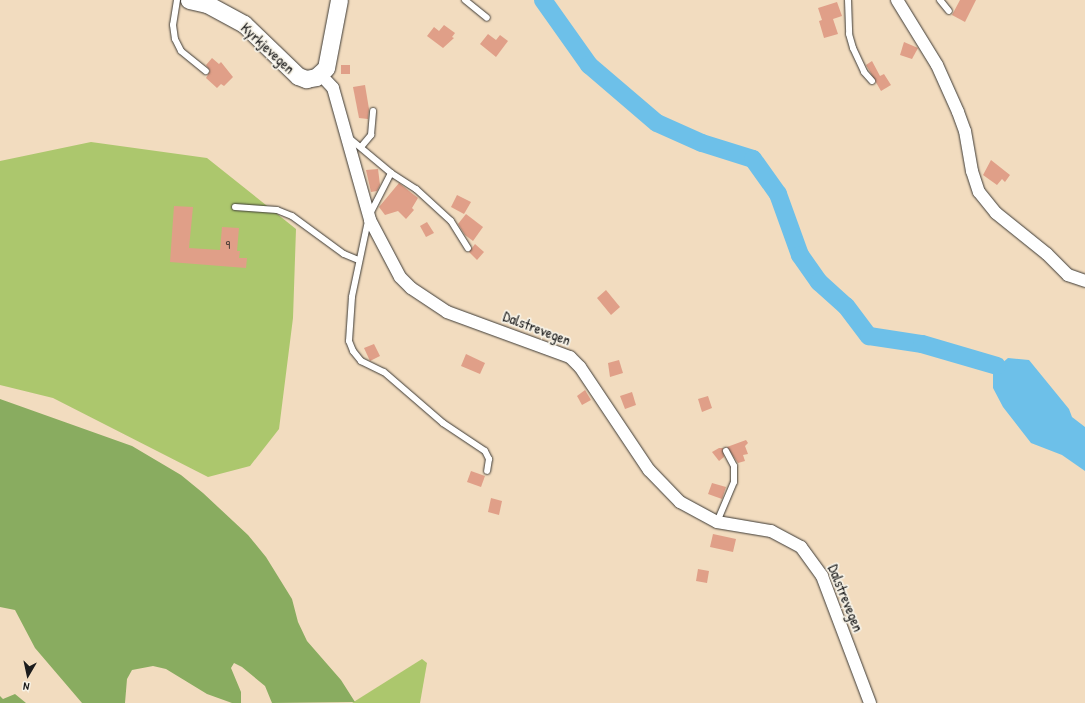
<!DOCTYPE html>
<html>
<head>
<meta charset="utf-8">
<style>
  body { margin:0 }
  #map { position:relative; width:1085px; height:703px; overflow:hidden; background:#f2dcbf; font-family:"Patrick Hand",sans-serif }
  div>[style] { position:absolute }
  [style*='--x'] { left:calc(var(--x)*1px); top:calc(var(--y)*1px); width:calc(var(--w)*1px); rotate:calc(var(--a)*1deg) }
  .green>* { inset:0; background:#acc76d }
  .forest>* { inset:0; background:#89ac60 }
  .water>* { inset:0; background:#6dc0e9 }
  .river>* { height:18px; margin:-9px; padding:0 9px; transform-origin:9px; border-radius:9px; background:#6dc0e9 }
  .building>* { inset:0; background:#e09f88 }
  .roads { filter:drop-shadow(0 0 1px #3c3934) drop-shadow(0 0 1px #3c3934) }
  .service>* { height:6px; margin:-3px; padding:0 3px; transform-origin:3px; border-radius:3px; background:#fff }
  .minor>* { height:12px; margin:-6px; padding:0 6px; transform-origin:6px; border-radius:6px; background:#fff }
  .secondary>* { height:17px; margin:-8.5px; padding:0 8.5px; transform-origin:8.5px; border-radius:8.5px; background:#fff }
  span { translate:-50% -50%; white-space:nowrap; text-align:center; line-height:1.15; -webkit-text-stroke:3.5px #f7f3e8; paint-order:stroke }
  .number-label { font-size:13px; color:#4d3d37 }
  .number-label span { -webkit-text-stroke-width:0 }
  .street-label { font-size:15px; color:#1c1c1c }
  .north { position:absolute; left:8px; top:655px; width:40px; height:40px; -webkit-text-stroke:3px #f7f3e8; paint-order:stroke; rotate:189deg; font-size:11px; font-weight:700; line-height:16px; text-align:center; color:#1c1c1c }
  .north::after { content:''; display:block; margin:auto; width:14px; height:18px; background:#1c1c1c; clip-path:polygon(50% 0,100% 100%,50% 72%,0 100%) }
</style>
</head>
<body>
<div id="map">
  <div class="green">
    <i style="clip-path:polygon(91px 142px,207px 158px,296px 229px,293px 318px,279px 429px,250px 466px,208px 477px,53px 398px,0 385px,0 161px)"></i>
    <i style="clip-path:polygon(422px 659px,427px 663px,420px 703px,352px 703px)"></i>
  </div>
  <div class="forest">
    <i style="clip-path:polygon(0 399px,132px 446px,181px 475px,203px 493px,248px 535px,266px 557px,292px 599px,298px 622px,307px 641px,341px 680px,355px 702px,272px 703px,265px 686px,242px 667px,234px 663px,231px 668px,241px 692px,241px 703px,232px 703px,207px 694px,166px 669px,153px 666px,132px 670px,127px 679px,125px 703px,82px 703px,35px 648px,15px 610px,0 607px)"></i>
    <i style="clip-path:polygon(15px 694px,26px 703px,0 703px,0 696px,3px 699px)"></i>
  </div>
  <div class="water">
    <i style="clip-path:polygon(1008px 358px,1029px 360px,1069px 409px,1072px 417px,1085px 427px,1085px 471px,1062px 455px,1031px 443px,1003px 407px,993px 388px,993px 371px)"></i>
  </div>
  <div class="river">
    <i style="--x:543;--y:0;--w:80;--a:54.7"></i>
    <i style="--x:589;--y:65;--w:89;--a:40.5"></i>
    <i style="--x:657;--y:123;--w:49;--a:24"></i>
    <i style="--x:702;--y:143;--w:53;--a:17.4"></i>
    <i style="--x:753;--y:159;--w:43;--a:54.5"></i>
    <i style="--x:778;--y:194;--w:65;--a:70.2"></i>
    <i style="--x:800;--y:255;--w:33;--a:55"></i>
    <i style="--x:819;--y:282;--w:36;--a:42"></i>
    <i style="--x:846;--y:306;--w:38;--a:53"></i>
    <i style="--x:869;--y:336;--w:54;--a:8.6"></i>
    <i style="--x:922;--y:344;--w:78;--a:16.3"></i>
  </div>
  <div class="building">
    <i style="clip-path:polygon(960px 0,976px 0,965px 22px,952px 15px)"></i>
    <i style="clip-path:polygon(837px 2px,842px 16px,833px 19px,838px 34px,824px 38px,819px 21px,822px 20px,818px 8px)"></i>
    <i style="clip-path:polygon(444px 25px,455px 33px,452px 37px,454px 38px,443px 48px,427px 36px,434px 27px,439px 31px)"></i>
    <i style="clip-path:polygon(488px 34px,496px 40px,500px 35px,508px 41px,496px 57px,480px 44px)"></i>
    <i style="clip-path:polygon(904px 42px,918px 48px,912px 59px,900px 55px)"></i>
    <i style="clip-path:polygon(212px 58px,219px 64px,221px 62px,233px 77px,224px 86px,221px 84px,217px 88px,206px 78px,210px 71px,206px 65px)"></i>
    <i style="clip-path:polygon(872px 61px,880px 76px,884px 74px,891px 85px,881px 91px,866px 65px)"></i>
    <i style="clip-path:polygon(341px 65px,350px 65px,350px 74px,341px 74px)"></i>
    <i style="clip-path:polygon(365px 85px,369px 109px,368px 119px,359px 118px,353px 87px)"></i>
    <i style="clip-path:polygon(991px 160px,1010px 175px,1005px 182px,1002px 179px,997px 185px,983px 175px)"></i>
    <i style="clip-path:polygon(378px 169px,380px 185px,377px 191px,371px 192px,366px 170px)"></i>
    <i style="clip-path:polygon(399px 183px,418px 198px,412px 208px,414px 210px,406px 219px,398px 211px,385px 215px,379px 207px)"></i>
    <i style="clip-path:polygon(457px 195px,471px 202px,464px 214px,451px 207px)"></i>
    <i style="clip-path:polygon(174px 206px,193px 207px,189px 248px,220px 250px,222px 227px,239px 228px,237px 251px,240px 251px,239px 258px,247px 258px,246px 268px,170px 262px)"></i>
    <i style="clip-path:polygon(466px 214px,483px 227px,473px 241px,465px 235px,458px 224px)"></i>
    <i style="clip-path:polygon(427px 222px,434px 233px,426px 237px,420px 226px)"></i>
    <i style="clip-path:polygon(475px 244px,484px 252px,477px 260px,469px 252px)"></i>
    <i style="clip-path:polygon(606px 290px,620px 307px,611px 315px,597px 298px)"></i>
    <i style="clip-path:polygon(374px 344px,380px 356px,370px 361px,364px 348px)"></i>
    <i style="clip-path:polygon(466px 354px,485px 363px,480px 374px,461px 366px)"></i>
    <i style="clip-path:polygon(619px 360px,623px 373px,610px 377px,608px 363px)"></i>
    <i style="clip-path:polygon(585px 390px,591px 400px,582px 405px,577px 396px)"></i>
    <i style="clip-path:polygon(632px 392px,636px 405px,625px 409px,620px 396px)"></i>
    <i style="clip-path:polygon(708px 396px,712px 408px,702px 412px,698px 399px)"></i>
    <i style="clip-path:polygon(746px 440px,748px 443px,745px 446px,748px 454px,743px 455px,745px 461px,738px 463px,727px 447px)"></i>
    <i style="clip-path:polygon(719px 448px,723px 448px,724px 457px,719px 461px,712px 452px)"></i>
    <i style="clip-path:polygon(471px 471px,485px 476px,481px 487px,467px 482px)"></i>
    <i style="clip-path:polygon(712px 483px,726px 487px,722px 499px,708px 494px)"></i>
    <i style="clip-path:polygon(491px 498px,502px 501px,499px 515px,488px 512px)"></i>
    <i style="clip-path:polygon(713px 534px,736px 539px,733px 552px,710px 547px)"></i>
    <i style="clip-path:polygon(698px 569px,709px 571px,707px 583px,696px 581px)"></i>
  </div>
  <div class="roads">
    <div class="service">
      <i style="--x:177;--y:0;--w:25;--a:99"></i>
      <i style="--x:173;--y:25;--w:14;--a:82"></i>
      <i style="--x:175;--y:39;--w:13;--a:63"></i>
      <i style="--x:181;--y:51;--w:32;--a:39"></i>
      <i style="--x:465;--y:0;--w:28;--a:39"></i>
      <i style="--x:848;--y:0;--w:34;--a:88"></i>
      <i style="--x:849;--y:34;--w:15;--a:74"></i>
      <i style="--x:853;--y:48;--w:26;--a:65"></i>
      <i style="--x:864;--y:72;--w:12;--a:48"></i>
      <i style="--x:940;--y:0;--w:14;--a:51"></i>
      <i style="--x:348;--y:137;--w:56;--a:39.9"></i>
      <i style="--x:391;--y:173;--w:30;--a:33"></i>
      <i style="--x:416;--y:189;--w:47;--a:42.4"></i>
      <i style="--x:451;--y:221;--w:32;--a:58"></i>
      <i style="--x:361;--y:147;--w:16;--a:-50"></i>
      <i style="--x:371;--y:135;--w:24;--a:-85"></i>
      <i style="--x:391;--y:173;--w:48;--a:117.1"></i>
      <i style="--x:369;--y:216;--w:83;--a:101.9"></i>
      <i style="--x:352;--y:297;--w:44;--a:93.9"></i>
      <i style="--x:349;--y:341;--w:11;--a:68"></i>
      <i style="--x:353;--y:351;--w:13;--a:51"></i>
      <i style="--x:361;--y:361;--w:25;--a:26"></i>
      <i style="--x:384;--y:372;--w:78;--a:40.8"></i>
      <i style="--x:443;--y:423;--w:50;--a:33.7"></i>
      <i style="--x:485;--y:451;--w:9;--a:63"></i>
      <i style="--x:489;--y:459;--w:12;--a:99"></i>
      <i style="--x:235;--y:207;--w:42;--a:4.1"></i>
      <i style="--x:277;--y:210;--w:16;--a:22"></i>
      <i style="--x:292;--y:216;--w:64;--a:36.2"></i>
      <i style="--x:344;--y:254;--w:15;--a:23"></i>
      <i style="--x:717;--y:522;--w:43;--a:-67"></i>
      <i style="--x:734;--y:482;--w:16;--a:-90"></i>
      <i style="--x:734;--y:466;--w:17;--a:-118"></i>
    </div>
    <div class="minor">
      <i style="--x:897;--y:0;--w:76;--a:58.4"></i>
      <i style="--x:937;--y:65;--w:51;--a:65.9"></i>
      <i style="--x:958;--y:112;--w:20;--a:70"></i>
      <i style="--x:965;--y:131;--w:41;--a:80.1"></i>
      <i style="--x:972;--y:171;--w:22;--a:72"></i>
      <i style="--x:979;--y:192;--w:27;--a:51"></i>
      <i style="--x:996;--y:213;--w:65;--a:38.8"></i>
      <i style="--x:1047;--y:254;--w:30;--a:45"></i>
      <i style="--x:1068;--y:275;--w:18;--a:19"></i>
      <i style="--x:320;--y:74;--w:19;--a:47"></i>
      <i style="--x:333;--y:88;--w:137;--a:74.3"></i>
      <i style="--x:370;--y:220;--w:64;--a:62.2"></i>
      <i style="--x:400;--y:277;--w:16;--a:45"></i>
      <i style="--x:411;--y:288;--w:43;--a:33.7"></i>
      <i style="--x:447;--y:312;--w:131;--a:20.1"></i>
      <i style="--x:570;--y:357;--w:14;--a:45"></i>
      <i style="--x:580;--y:367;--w:124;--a:56.2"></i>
      <i style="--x:649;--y:470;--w:45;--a:45.9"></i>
      <i style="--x:680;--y:502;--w:42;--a:28.4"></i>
      <i style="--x:717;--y:522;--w:55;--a:9.5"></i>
      <i style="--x:771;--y:531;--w:34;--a:28"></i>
      <i style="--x:801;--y:547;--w:36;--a:54"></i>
      <i style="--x:822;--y:576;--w:136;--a:69.3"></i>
    </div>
    <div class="secondary">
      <i style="--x:189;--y:0;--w:18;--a:13"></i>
      <i style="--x:207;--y:4;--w:42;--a:28.4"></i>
      <i style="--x:244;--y:24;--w:75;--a:43.9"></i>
      <i style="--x:298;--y:76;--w:9;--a:21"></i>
      <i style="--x:306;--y:79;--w:10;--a:-11"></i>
      <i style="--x:316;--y:77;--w:13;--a:-42"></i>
      <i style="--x:326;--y:68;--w:69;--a:-79.2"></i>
    </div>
  </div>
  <div class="number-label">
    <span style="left:228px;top:244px">9</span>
  </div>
  <div class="street-label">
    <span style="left:268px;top:48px;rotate:43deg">Kyrkjevegen</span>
    <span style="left:537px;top:328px;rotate:21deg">Dalstrevegen</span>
    <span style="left:846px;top:598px;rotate:68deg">Dalstrevegen</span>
  </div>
  <div class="north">N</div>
</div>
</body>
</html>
